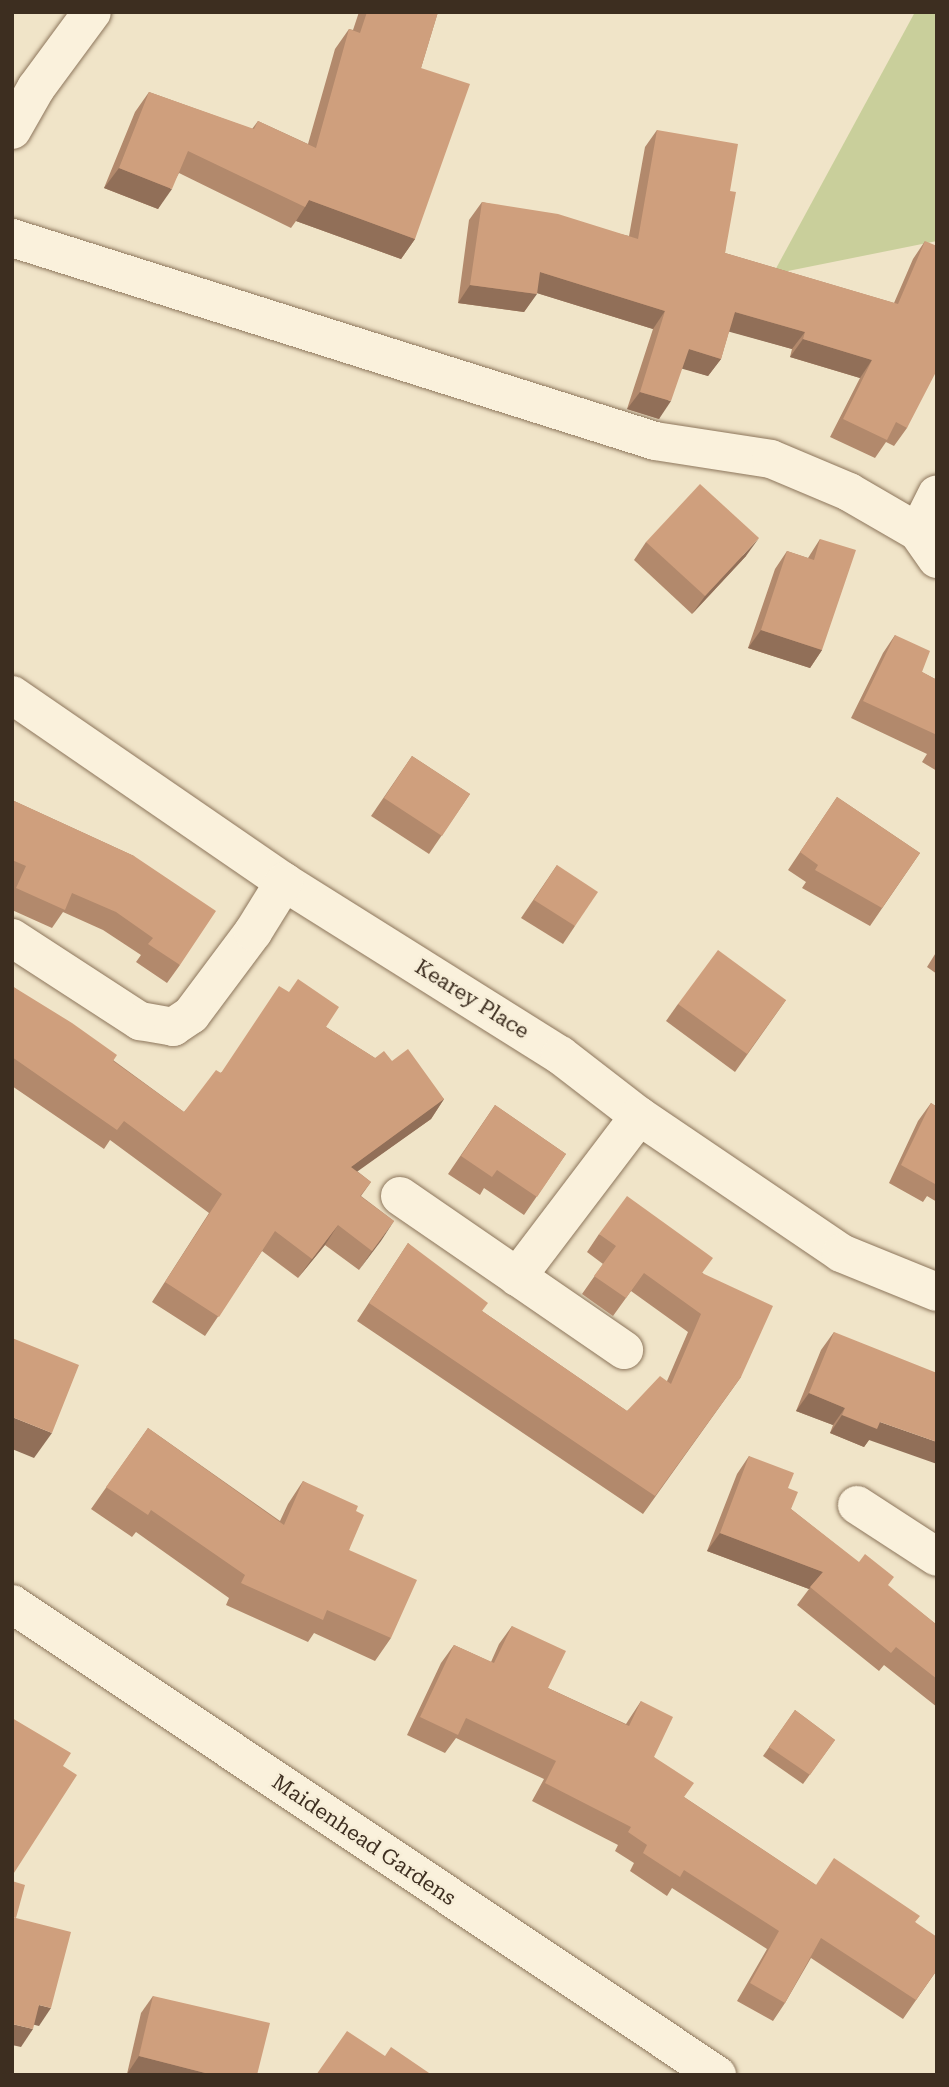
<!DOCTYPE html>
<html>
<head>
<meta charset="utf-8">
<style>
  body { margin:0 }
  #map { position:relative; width:949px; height:2087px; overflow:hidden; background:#f0e4c8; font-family:"Roboto Serif",serif }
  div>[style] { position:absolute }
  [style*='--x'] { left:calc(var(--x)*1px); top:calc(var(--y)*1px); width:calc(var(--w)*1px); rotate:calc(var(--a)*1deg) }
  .green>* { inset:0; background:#c9cf9b }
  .roads { filter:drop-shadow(0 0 2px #8d765c) drop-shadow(0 0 2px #8d765c) }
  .minor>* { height:38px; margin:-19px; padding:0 19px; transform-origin:19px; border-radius:19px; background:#faf1dc }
  .wall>* { inset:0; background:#b2896c }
  .shaded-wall>* { inset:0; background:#916f58 }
  .building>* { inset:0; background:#cf9f7d }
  span { translate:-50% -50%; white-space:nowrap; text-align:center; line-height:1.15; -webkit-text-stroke:5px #f7eed8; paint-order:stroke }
  .street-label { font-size:21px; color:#3d2e20 }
  .frame { position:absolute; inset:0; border:14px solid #3d2e20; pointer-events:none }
</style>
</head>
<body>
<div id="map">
  <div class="green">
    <i style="clip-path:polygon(915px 12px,937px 12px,937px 241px,773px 274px)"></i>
  </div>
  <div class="roads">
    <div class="minor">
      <i style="--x:12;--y:130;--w:48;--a:-60.3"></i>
      <i style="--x:36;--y:88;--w:94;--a:-53.6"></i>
      <i style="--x:12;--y:238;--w:674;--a:17.52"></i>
      <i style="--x:655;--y:441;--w:117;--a:8.8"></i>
      <i style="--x:771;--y:459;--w:85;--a:22.9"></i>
      <i style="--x:849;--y:492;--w:80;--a:30.1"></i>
      <i style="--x:918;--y:532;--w:33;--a:55"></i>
      <i style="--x:918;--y:532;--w:42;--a:-63.4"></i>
      <i style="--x:12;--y:695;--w:330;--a:34.5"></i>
      <i style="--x:284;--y:882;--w:326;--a:32.1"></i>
      <i style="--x:560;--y:1055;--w:100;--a:37.7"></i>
      <i style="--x:639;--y:1116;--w:244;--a:34.1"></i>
      <i style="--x:841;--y:1253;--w:104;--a:22.1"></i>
      <i style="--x:12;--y:938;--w:153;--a:33"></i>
      <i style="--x:140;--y:1021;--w:34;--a:10"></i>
      <i style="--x:173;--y:1027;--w:22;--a:-34"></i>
      <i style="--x:191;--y:1015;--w:104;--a:-53.2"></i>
      <i style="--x:253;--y:932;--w:59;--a:-58.2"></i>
      <i style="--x:400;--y:1196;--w:272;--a:34.5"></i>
      <i style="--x:517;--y:1277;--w:202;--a:-52.8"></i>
      <i style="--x:857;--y:1505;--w:95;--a:33"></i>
      <i style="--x:12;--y:1604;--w:848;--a:33.75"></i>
    </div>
  </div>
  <div class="wall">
    <i style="clip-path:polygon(359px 12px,438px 12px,421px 68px,415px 239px,401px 259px,296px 221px,291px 228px,179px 173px,158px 209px,104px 188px,135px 112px,149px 92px,252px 129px,258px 121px,308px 144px,335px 49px,349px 29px,353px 30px)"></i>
    <i style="clip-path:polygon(657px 130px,730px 191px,725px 253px,894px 303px,913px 259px,925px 241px,907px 428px,894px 446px,886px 442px,875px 458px,830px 437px,860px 378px,790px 357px,792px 349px,729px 331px,721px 359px,708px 376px,682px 368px,659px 419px,627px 409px,653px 329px,537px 293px,524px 312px,458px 303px,469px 220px,482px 202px,629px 236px,645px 147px)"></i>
    <i style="clip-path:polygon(820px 539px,822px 650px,810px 668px,748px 648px,775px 569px,787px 551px,808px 558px)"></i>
    <i style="clip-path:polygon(646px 542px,746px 556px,692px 614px,634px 560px)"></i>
    <i style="clip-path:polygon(895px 635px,922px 672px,937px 680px,937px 771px,922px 762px,927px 754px,851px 718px,883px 653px)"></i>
    <i style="clip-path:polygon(412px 756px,470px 794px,429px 854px,371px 816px)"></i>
    <i style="clip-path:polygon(837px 797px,920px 853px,870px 926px,802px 888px,806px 882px,788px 870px)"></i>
    <i style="clip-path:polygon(12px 800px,134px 856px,180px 965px,167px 983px,136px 962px,141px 955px,103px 930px,63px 912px,52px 928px,12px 910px,12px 887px,13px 884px,12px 884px)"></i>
    <i style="clip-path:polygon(557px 865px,575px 926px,563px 944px,521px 918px)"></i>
    <i style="clip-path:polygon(937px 951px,937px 974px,927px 967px)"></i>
    <i style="clip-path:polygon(12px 986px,184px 1112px,220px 1073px,326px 1027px,375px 1058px,392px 1061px,444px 1099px,431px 1119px,357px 1171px,371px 1182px,361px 1196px,394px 1221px,359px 1270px,325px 1245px,298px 1278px,262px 1251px,205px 1336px,152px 1302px,209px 1213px,110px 1140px,104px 1149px,12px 1086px)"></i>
    <i style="clip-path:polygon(786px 1000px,735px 1072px,666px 1021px,678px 1004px)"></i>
    <i style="clip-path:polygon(931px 1103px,937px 1107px,937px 1202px,927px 1196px,923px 1202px,889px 1183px,918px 1121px)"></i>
    <i style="clip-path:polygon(495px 1105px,566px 1154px,524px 1215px,484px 1188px,480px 1195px,448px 1174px)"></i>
    <i style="clip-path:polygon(599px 1234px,703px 1273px,741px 1377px,643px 1514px,357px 1321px,408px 1243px,482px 1311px,627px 1411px,667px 1381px,688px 1332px,631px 1291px,613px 1316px,582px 1294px,603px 1264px,587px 1252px)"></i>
    <i style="clip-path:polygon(834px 1332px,869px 1440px,864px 1447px,830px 1433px,833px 1425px,796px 1411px,821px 1350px)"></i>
    <i style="clip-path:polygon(148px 1428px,280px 1521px,288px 1504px,303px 1481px,356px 1511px,349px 1550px,391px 1638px,375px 1661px,314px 1633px,308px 1642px,226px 1605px,229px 1598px,136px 1532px,132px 1537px,91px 1509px)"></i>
    <i style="clip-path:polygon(749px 1456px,788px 1488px,791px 1509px,937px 1625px,937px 1707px,884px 1665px,879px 1671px,797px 1605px,809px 1589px,707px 1551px,737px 1474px)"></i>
    <i style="clip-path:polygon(512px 1626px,548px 1688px,626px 1724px,641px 1701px,654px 1757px,684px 1797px,816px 1885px,915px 1922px,937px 1970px,903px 2019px,811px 1958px,785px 2003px,773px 2021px,737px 2001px,767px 1949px,672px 1888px,667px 1896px,630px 1871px,634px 1863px,615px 1851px,618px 1845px,532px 1801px,544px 1779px,456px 1738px,445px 1753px,407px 1735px,441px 1663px,454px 1645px,491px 1662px,499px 1644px)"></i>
    <i style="clip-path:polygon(795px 1710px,835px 1740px,803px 1784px,763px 1756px)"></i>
    <i style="clip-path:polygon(153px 1996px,257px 2075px,127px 2074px,141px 2013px)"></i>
  </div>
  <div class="shaded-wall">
    <i style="clip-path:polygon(119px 168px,172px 189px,158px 209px,104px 188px)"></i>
    <i style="clip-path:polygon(309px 200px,415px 239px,401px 259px,296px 221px,305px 207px)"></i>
    <i style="clip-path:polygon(540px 272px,665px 311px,653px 329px,527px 290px)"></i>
    <i style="clip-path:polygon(470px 285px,537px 294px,524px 312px,458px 303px)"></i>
    <i style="clip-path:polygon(735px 312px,805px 332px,792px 349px,723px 330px)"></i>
    <i style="clip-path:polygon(803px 339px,872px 360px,860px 378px,790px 357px)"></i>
    <i style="clip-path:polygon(689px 349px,721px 359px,708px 376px,676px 367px)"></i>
    <i style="clip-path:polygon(640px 392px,671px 401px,659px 419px,627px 409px)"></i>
    <i style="clip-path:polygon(759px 538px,746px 556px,692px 614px,705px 596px)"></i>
    <i style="clip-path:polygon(761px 630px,822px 650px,810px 668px,748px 648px)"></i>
    <i style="clip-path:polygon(444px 1099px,431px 1119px,337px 1186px,351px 1167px)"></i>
    <i style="clip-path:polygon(394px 1221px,381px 1241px,359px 1270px,372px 1251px)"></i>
    <i style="clip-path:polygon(338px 1225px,325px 1245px,298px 1278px,312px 1259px)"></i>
    <i style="clip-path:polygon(809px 1393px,845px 1408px,833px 1425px,796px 1411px)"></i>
    <i style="clip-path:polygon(842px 1415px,880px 1422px,937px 1442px,937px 1464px,869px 1440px,864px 1447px,830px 1433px)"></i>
    <i style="clip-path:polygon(12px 1417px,52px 1433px,34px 1458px,12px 1449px)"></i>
    <i style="clip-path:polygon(720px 1533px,823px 1572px,809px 1589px,707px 1551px)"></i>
    <i style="clip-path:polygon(39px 2005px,51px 2008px,39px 2026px,27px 2023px)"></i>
    <i style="clip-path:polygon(12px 2024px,33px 2029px,21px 2047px,12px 2045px)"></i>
    <i style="clip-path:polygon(139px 2056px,213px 2075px,127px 2074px)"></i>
  </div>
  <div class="building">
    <i style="clip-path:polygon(367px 12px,438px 12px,421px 68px,470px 84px,415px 239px,309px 200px,305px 207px,188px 151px,172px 189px,119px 168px,149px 92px,254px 129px,258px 121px,316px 148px,349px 29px,360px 33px)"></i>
    <i style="clip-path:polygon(657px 130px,738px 144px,730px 191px,736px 192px,725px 253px,898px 304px,925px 241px,937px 246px,937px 370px,907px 428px,896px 422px,887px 440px,843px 419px,872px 360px,803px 339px,805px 332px,735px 312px,721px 359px,689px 349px,671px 401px,640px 392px,665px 311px,540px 272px,537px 294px,470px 285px,482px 202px,558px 214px,638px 239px)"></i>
    <i style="clip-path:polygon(700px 484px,759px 538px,705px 596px,646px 542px)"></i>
    <i style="clip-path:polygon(820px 539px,856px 550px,822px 650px,761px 630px,787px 551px,814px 560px)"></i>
    <i style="clip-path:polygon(895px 635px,930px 651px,922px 672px,937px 680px,937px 735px,863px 701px)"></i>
    <i style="clip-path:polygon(412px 756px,470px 794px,442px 836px,384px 798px)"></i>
    <i style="clip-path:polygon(837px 797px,920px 853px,882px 908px,815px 870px,818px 865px,800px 852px)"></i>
    <i style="clip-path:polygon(12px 800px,134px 856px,216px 911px,180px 965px,148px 944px,153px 938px,116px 912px,72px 893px,65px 910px,16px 888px,26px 866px,12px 860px)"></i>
    <i style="clip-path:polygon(557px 865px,598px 892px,575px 926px,534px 900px)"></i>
    <i style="clip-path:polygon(718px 950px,786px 1000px,747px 1054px,678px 1004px)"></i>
    <i style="clip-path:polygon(298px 979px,339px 1007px,326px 1027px,375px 1058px,384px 1051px,392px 1061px,408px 1049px,444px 1099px,351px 1167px,371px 1182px,360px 1196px,394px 1221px,372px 1251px,338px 1225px,312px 1259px,275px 1231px,219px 1317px,165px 1282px,222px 1194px,124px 1121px,117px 1130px,12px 1057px,12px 986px,72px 1023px,117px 1055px,113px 1061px,184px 1112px,216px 1070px,221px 1073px,279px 986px,289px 992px)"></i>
    <i style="clip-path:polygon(931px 1103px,937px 1107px,937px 1181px,935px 1184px,901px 1165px)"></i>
    <i style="clip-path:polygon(495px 1105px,566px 1154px,537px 1197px,497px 1170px,492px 1177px,461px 1156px)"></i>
    <i style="clip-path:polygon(627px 1196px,713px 1258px,702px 1273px,773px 1306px,741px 1377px,655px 1496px,369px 1303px,408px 1243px,488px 1303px,482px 1311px,627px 1411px,660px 1376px,671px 1384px,701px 1314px,644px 1273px,626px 1298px,594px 1276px,616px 1246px,599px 1234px)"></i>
    <i style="clip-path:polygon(834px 1332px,937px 1373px,937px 1442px,880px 1422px,877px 1429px,842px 1415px,845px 1408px,809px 1393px)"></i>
    <i style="clip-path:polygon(12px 1338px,79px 1365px,52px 1433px,12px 1417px,12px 1412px,14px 1407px,12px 1406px)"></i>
    <i style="clip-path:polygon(148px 1428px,284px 1525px,303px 1481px,358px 1506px,356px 1511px,364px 1515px,349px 1550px,417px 1580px,391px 1638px,327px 1610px,323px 1620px,241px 1583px,245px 1575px,151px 1510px,148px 1515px,106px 1487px)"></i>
    <i style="clip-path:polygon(749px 1456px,794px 1473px,788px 1488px,798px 1492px,791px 1509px,859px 1562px,865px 1554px,894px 1577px,888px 1585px,937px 1625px,937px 1679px,896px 1647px,891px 1653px,810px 1587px,823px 1572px,720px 1533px)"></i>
    <i style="clip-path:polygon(512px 1626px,566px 1651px,548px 1688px,629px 1726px,641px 1701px,673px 1717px,654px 1757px,694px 1783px,684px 1797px,816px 1885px,834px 1858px,920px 1916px,915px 1922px,937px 1937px,937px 1970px,916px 2000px,821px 1938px,785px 2003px,750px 1983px,779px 1931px,684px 1870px,680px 1877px,643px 1853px,647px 1845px,628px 1832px,631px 1827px,545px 1783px,556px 1761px,466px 1718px,458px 1735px,420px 1717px,454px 1645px,494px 1663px)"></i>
    <i style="clip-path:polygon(795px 1710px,835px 1740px,810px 1775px,769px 1747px)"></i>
    <i style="clip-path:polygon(12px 1718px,71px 1753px,63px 1766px,77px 1775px,12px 1876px)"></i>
    <i style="clip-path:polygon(12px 1881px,25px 1885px,16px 1918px,12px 1917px)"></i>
    <i style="clip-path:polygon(12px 1917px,71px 1932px,51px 2008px,39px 2005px,33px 2029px,12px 2024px)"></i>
    <i style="clip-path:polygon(153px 1996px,270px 2023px,257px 2075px,213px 2075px,139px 2056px)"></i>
    <i style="clip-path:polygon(347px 2031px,385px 2056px,391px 2047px,432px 2075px,316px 2075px)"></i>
  </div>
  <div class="street-label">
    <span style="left:472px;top:999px;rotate:32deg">Kearey Place</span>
    <span style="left:364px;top:1840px;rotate:34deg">Maidenhead Gardens</span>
  </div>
  <div class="frame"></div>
</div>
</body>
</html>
